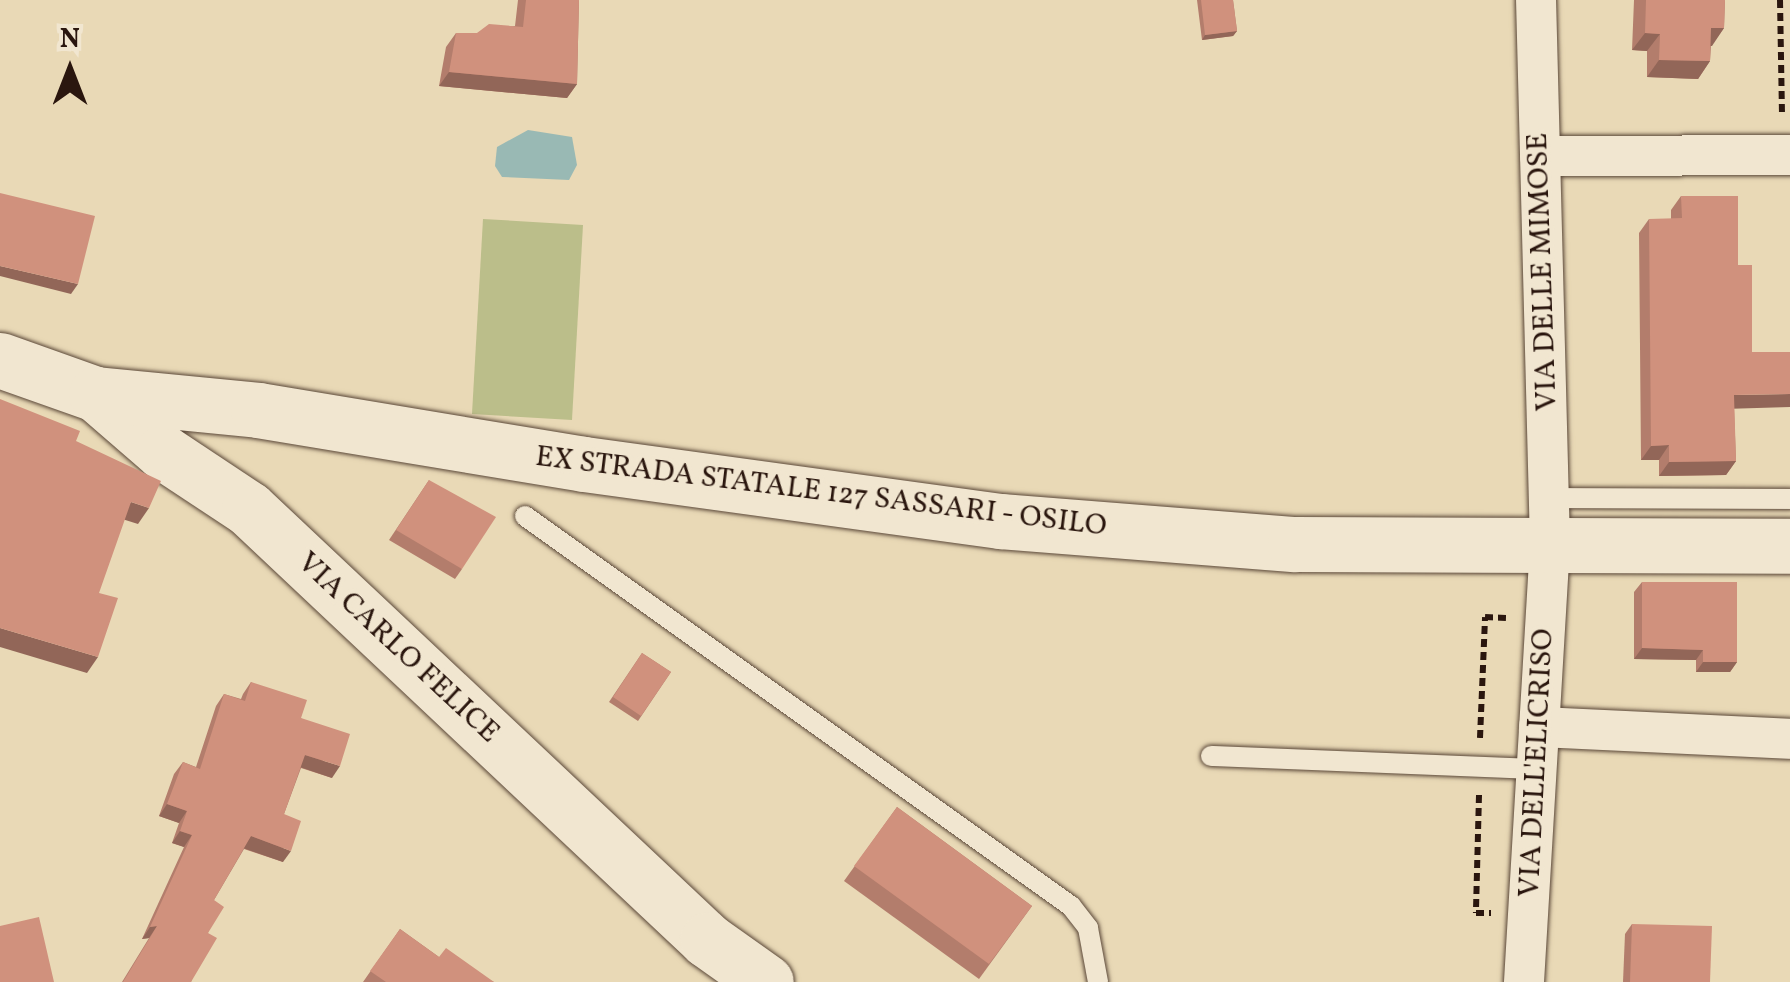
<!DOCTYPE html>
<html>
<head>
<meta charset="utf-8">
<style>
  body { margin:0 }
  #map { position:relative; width:1790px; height:982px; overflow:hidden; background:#e9d9b6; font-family:Vollkorn,serif }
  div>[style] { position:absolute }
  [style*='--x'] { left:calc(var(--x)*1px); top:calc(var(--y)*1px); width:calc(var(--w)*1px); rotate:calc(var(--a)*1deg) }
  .green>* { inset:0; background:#bbbe8a }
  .water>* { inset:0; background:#99b9b4 }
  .path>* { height:6px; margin-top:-3px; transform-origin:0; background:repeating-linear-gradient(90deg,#2a160e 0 8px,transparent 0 13px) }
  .roads { filter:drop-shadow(0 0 2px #5a4738) drop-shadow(0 0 2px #5a4738) }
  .lane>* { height:20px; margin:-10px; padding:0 10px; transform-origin:10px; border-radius:10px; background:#f1e6d0 }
  .street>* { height:40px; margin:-20px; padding:0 20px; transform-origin:20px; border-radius:20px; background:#f1e6d0 }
  .secondary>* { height:55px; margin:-27.5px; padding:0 27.5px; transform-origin:27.5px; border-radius:27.5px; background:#f1e6d0 }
  .wall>* { inset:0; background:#b37d6c }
  .shaded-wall>* { inset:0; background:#926658 }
  .building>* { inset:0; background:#d0917d }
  span { translate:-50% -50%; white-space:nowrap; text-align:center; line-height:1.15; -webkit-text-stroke:8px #f1e6d0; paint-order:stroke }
  .street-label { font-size:30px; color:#2a160e }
  .north { position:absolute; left:20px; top:20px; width:100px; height:100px; -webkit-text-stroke:8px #f1e6d0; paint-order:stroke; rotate:0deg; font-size:28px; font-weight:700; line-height:40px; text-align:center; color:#2a160e }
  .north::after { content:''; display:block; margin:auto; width:35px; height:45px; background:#2a160e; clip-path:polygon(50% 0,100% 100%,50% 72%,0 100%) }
</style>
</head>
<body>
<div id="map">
  <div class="green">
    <i style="clip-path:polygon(483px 219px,583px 225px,572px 420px,472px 414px)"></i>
  </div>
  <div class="water">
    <i style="clip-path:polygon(528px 130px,572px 137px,577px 165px,569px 180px,502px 177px,495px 166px,497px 147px)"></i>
  </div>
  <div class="path">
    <i style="--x:1780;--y:0;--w:114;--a:89"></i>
    <i style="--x:1480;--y:738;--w:121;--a:-87.6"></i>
    <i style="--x:1485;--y:617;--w:21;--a:3"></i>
    <i style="--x:1479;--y:795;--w:118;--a:91.5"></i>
    <i style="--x:1476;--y:913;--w:15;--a:0"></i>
  </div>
  <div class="roads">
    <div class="lane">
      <i style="--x:1549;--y:498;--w:241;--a:0.2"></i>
      <i style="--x:525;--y:516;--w:671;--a:35.54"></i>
      <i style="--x:1071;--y:906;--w:28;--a:52"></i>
      <i style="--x:1088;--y:928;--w:55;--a:79.5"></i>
      <i style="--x:1211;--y:756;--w:326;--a:2.3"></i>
    </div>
    <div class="street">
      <i style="--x:1540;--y:156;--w:250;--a:-0.2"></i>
      <i style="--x:1539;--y:727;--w:251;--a:2.7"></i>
      <i style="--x:1524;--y:982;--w:439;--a:-86.6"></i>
      <i style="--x:1550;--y:544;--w:544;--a:-91.47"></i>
    </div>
    <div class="secondary">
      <i style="--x:0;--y:360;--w:102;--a:19.5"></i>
      <i style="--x:96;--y:394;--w:89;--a:40.9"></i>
      <i style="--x:163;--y:452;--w:103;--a:33.5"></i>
      <i style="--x:249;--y:509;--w:629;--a:43.26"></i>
      <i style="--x:707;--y:940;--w:72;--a:35.4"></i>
      <i style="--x:96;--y:394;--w:163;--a:5.6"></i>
      <i style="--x:258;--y:410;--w:330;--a:9.4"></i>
      <i style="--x:584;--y:464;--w:420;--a:7.8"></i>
      <i style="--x:1000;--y:521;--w:296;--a:4.5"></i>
      <i style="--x:1295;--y:544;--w:495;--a:0.2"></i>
    </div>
  </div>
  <div class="wall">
    <i style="clip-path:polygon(518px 0,579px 0,577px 84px,567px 98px,439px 86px,446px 47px,456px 33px,477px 33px,515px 26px)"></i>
    <i style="clip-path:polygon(1197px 0,1233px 0,1237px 31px,1233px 36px,1202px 40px)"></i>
    <i style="clip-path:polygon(1634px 0,1725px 0,1724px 28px,1711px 46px,1710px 61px,1698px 79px,1647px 77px,1647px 51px,1632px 50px)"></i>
    <i style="clip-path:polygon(1681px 196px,1734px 409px,1736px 461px,1726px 475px,1659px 476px,1659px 460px,1641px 460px,1639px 233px,1649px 219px,1671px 219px,1671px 210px)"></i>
    <i style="clip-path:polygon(429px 480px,462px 569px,455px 579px,389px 540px)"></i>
    <i style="clip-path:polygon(1642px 582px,1737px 662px,1730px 672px,1696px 672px,1696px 660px,1634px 659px,1634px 592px)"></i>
    <i style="clip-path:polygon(642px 653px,671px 672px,638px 721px,609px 702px)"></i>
    <i style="clip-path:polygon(251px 682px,301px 718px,332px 778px,301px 768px,284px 814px,283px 862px,244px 849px,214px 900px,208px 933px,191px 982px,122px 982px,149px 938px,142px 939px,184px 847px,172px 843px,179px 823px,159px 816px,174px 774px,183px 762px,196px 767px,216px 706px,224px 694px,241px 699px,243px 694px)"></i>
    <i style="clip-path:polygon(897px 807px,1032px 906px,979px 979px,844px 881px)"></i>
    <i style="clip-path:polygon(1632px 924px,1710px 982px,1623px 982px,1625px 934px)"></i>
    <i style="clip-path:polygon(400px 929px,439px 957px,494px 982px,363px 982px)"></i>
  </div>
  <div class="shaded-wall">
    <i style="clip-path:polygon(1711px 28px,1724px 28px,1712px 46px,1699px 46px)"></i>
    <i style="clip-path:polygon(1237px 31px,1233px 36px,1202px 40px,1205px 35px)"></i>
    <i style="clip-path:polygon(1645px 33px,1660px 34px,1647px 51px,1632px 50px)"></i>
    <i style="clip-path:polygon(1659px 60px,1710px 61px,1698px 79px,1647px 77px)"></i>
    <i style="clip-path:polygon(449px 72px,577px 84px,567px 98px,439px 86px)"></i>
    <i style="clip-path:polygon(0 266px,78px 284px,71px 294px,0 276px)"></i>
    <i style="clip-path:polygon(1790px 394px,1790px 407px,1724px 409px,1734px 395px)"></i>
    <i style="clip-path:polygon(1669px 445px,1659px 460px,1641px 460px,1651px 446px)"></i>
    <i style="clip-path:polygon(1736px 461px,1726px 475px,1659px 476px,1669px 462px)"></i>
    <i style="clip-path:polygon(131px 502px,149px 508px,138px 524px,119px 518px)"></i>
    <i style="clip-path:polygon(0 628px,98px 657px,87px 673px,0 647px)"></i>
    <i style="clip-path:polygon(1642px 648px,1703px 650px,1696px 660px,1634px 659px)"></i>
    <i style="clip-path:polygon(1703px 662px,1737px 662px,1730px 672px,1696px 672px)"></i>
    <i style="clip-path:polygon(305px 755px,340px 766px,332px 778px,297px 766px)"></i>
    <i style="clip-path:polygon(167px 804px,187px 811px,179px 823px,159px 816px)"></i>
    <i style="clip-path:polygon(180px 831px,192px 835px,184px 847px,172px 843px)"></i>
    <i style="clip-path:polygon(251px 836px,291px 851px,283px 862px,243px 848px)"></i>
    <i style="clip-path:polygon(157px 926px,149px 938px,142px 939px,150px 927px)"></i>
  </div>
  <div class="building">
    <i style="clip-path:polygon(526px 0,579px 0,577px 84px,449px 72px,456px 33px,477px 33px,489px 24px,523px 27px)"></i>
    <i style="clip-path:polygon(1201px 0,1233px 0,1237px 31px,1205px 35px)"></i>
    <i style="clip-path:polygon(1646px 0,1725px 0,1724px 28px,1711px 28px,1710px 61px,1659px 60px,1660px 34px,1645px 33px)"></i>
    <i style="clip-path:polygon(0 193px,95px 216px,78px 284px,0 266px)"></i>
    <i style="clip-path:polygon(1681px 196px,1738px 196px,1738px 265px,1752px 265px,1752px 352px,1790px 352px,1790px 394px,1734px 395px,1736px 461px,1669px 462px,1669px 445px,1651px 446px,1649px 219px,1682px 218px)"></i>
    <i style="clip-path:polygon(0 399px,80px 431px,76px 441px,161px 481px,149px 508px,131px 502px,99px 593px,118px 598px,98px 657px,0 628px)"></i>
    <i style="clip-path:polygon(429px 480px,496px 517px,462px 569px,396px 530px)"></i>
    <i style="clip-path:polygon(1642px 582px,1737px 582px,1737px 662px,1703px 662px,1703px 650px,1642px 648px)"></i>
    <i style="clip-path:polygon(642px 653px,671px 672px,641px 716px,613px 697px)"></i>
    <i style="clip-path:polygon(251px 682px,307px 700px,301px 718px,350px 734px,340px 766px,305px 755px,284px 814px,301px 821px,291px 851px,251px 836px,214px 900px,224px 907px,208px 933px,217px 938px,191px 982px,123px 982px,157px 926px,150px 927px,192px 835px,180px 831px,187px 811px,167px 804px,183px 762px,200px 769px,224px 694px,245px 701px)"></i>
    <i style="clip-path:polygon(897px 807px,1032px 906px,989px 964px,854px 866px)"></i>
    <i style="clip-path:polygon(39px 917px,54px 982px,0 982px,0 926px)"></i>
    <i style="clip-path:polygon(1632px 924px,1712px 926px,1710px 982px,1630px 982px)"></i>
    <i style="clip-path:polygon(400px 929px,439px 957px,446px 948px,494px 982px,386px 982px,370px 971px)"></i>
  </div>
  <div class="street-label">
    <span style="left:1543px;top:272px;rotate:-92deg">VIA DELLE MIMOSE</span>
    <span style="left:821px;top:492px;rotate:7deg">EX STRADA STATALE 127 SASSARI - OSILO</span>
    <span style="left:398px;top:648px;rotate:43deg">VIA CARLO FELICE</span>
    <span style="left:1537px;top:763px;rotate:-87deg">VIA DELL'ELICRISO</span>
  </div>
  <div class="north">N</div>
</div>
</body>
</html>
